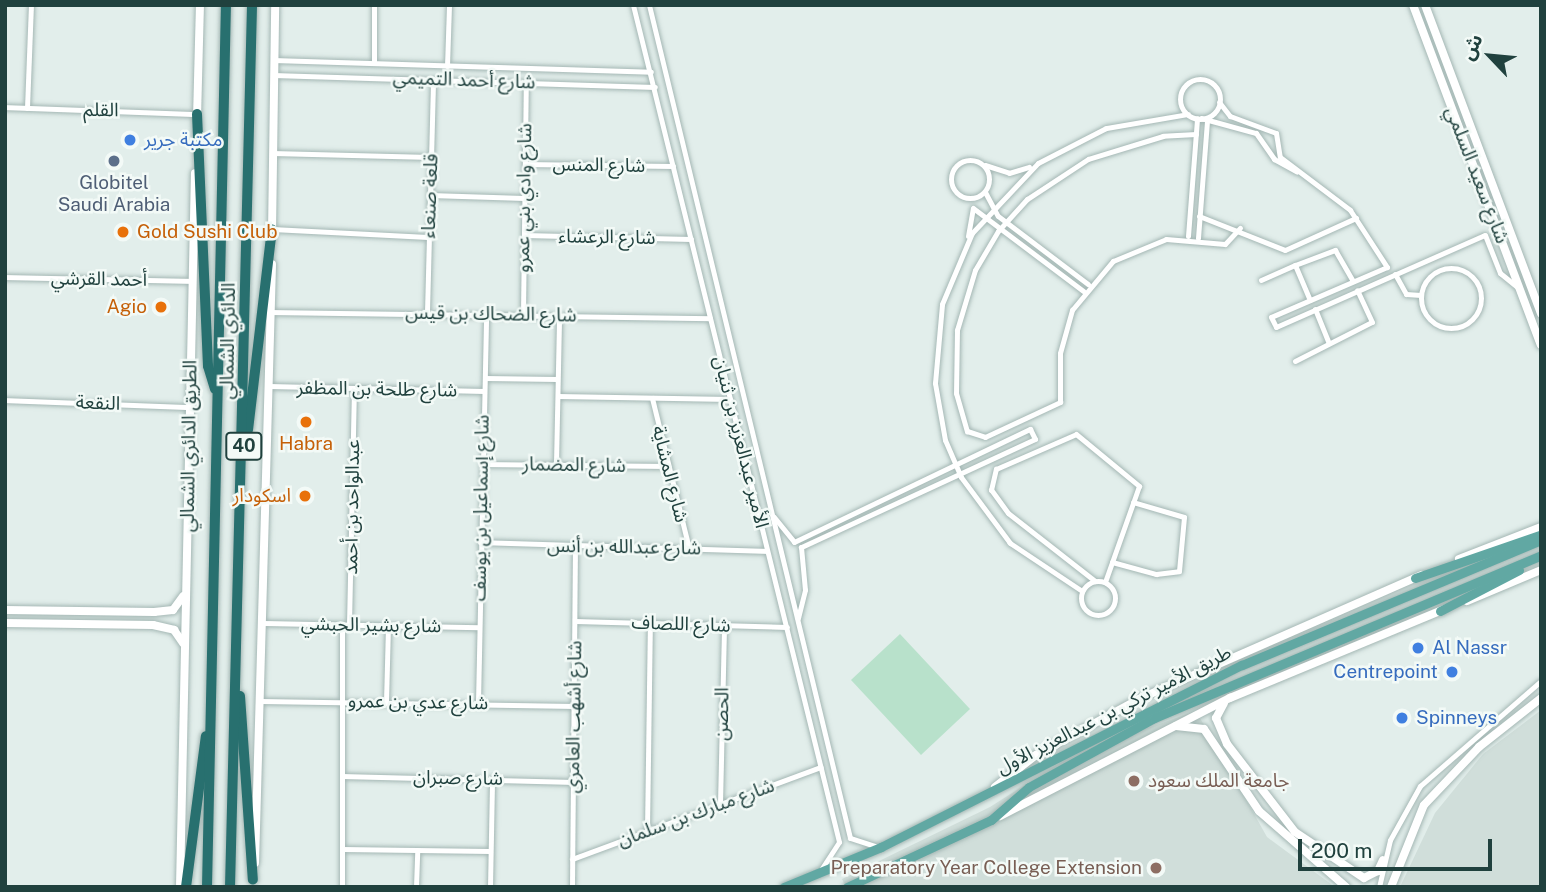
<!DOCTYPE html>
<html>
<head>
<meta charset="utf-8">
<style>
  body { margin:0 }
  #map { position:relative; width:1546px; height:892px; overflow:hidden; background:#e2eeeb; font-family:"Public Sans","Noto Sans Arabic",sans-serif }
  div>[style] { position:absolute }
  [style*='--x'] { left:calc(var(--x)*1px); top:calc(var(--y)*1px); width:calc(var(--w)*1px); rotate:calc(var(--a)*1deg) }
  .built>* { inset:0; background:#d0deda }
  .green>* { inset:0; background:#b8e1cb }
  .roads { filter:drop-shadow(0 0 2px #a4b7b4) drop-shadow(0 0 2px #a4b7b4) }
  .street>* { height:5px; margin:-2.5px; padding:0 2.5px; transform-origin:2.5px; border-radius:2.5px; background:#fff }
  .street>.ring { margin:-2.5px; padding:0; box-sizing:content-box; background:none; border:5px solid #fff; border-radius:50% }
  .secondary>* { height:8px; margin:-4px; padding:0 4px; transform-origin:4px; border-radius:4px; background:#fff }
  .primary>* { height:9px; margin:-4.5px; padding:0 4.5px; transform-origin:4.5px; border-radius:4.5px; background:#61a8a3 }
  .highway>* { height:10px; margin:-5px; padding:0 5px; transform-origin:5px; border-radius:5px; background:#28706f }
  .dots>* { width:19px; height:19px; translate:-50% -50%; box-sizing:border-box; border:4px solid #f3faf7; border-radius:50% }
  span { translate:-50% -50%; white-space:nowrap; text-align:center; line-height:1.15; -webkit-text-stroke:5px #f3faf7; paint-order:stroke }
  .shield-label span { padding:2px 5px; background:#f3faf7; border:2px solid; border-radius:5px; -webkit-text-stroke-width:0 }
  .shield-label { font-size:18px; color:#20413e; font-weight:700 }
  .street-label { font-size:19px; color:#20413e }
  .shop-label { font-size:19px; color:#366cbe }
  .left { translate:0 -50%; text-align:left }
  .right { translate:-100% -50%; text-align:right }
  .service-label { font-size:19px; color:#4e5e75 }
  .food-label { font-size:19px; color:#c56008 }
  .education-label { font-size:19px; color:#785e54 }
  .frame { position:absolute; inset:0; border:7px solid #20413e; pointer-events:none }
  .north { position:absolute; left:1455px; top:21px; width:70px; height:70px; -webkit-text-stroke:5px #f3faf7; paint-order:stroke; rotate:296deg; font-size:19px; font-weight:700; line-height:28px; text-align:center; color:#20413e }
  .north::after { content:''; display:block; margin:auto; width:24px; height:32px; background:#20413e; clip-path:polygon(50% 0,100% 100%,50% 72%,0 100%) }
  .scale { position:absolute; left:1298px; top:839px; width:194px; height:32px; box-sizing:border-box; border:4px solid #20413e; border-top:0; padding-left:9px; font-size:21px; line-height:24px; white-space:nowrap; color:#20413e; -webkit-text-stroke:5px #f3faf7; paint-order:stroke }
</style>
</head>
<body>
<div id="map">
  <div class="built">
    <i style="clip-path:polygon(1541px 710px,1541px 887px,1400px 887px,1435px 813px,1483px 754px)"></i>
    <i style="clip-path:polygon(1196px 711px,1267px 837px,1335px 887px,846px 887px,842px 879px,990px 807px,1074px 754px)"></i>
  </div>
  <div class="green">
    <i style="clip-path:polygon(900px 634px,970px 709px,921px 755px,851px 680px)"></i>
  </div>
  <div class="roads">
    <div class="street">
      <i style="--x:374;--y:5;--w:57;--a:90"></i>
      <i style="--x:633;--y:5;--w:862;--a:76.17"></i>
      <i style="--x:839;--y:842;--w:35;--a:123"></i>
      <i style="--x:649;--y:5;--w:857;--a:76.43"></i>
      <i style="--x:850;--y:838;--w:29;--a:18"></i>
      <i style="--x:273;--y:60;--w:378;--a:1.8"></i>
      <i style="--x:447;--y:66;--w:61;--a:-88.1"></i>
      <i style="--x:273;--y:75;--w:382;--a:1.8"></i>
      <i class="ring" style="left:1180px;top:79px;width:35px;height:35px"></i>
      <i style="--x:1219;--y:102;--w:18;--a:52"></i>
      <i style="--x:1230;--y:116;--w:49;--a:20.3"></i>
      <i style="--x:1276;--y:133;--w:24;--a:81"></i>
      <i style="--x:1280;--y:157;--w:88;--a:37.1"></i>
      <i style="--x:1350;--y:210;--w:68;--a:57"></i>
      <i style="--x:1387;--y:267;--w:126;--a:156.7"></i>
      <i style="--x:1271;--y:317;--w:11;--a:63"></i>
      <i style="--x:1276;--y:327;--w:228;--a:-23.8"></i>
      <i style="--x:1485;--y:235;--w:41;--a:68.5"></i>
      <i style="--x:1500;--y:273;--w:27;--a:39"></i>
      <i style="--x:5;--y:107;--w:192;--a:2.1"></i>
      <i style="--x:27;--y:108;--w:103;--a:-87.8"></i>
      <i style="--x:1201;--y:118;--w:57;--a:15.3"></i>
      <i style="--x:1256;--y:133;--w:32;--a:55"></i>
      <i style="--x:1274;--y:159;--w:26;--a:29"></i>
      <i style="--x:1196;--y:134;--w:33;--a:177"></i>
      <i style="--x:1163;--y:136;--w:78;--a:163"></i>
      <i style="--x:1088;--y:159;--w:73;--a:146.7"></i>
      <i style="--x:1027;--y:199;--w:43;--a:132.2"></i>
      <i style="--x:998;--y:231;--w:45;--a:120.5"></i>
      <i style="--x:975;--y:270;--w:63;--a:106.7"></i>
      <i style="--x:957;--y:330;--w:63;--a:90.9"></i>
      <i style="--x:956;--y:393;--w:40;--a:74"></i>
      <i style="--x:967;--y:431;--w:19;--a:18"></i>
      <i style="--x:985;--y:437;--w:83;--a:-25"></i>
      <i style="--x:1060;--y:402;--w:49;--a:-90"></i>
      <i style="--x:1060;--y:353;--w:45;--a:-74.4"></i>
      <i style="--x:1072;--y:310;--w:64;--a:-50.1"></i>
      <i style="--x:1113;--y:261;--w:57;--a:-22.5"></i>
      <i style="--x:1166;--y:239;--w:59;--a:4.8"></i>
      <i style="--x:1225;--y:244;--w:22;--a:-47"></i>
      <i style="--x:272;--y:153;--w:159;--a:1.4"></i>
      <i class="ring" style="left:951px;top:160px;width:33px;height:33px"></i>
      <i style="--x:525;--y:164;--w:148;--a:0.8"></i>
      <i style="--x:985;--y:165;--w:25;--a:18"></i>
      <i style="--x:1009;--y:173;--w:21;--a:-17"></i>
      <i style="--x:985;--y:192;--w:27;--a:62"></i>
      <i style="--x:998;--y:216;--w:113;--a:37.1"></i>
      <i style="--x:430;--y:195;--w:94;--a:1.8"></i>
      <i style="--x:973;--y:208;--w:138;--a:37"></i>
      <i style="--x:1199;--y:216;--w:92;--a:21.6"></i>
      <i style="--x:1285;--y:250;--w:78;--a:-24.3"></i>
      <i style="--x:272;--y:229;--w:156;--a:2.9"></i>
      <i style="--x:524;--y:235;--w:167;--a:1.4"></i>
      <i style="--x:968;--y:236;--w:28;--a:-80"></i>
      <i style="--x:1188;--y:236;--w:118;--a:-85.6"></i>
      <i style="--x:1198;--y:238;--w:118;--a:-85.6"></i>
      <i style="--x:1295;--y:265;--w:43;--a:-20.6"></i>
      <i style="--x:1335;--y:250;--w:36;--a:60"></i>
      <i class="ring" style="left:1421px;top:268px;width:55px;height:55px"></i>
      <i style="--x:1395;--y:274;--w:23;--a:61"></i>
      <i style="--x:1406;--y:294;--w:15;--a:4"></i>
      <i style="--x:5;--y:277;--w:188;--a:1.2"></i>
      <i style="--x:1261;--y:280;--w:37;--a:-24"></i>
      <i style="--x:1295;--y:265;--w:38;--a:67"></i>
      <i style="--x:1315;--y:309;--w:37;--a:68"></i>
      <i style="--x:271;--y:312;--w:439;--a:0.8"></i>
      <i style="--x:427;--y:312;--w:233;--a:-88.5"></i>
      <i style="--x:523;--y:314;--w:233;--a:-89.3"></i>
      <i style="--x:1295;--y:361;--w:86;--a:-26.9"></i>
      <i style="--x:1372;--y:322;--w:35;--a:-115"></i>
      <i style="--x:485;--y:378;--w:72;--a:0.8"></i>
      <i style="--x:269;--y:386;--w:215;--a:1.3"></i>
      <i style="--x:558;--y:396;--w:172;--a:1"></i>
      <i style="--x:652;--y:398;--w:155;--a:76.2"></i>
      <i style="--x:5;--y:400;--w:185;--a:2.2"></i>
      <i style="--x:482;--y:464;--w:184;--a:0.6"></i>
      <i style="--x:556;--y:464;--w:149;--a:-88.8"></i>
      <i style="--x:774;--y:517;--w:32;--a:51"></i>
      <i style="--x:794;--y:542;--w:262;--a:-25.6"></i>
      <i style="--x:1030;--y:429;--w:11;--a:63"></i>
      <i style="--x:1035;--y:439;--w:258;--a:155.2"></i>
      <i style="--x:801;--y:547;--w:43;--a:84.7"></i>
      <i style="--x:805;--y:590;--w:29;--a:104"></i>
      <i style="--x:480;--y:542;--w:287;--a:1.8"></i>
      <i style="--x:1112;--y:562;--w:46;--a:15.3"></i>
      <i style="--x:1156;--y:574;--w:23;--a:-7"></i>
      <i style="--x:1179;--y:571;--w:54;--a:-84.7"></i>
      <i style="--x:1184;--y:517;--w:53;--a:-163.6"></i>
      <i class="ring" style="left:1081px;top:581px;width:29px;height:29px"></i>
      <i style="--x:1095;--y:581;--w:110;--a:-142"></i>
      <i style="--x:1008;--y:513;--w:29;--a:-126"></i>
      <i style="--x:991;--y:490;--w:22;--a:-77"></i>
      <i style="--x:996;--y:469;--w:87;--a:-23.6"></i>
      <i style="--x:1076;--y:434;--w:82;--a:39.5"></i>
      <i style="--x:1139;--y:486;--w:102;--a:109.5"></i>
      <i style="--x:1082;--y:591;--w:87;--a:-146.3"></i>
      <i style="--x:1010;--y:543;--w:82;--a:-126.6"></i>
      <i style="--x:961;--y:477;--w:40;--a:-113.4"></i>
      <i style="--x:945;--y:440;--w:58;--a:-100"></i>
      <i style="--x:935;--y:383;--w:79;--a:-84.9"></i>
      <i style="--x:942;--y:304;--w:77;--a:-67.1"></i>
      <i style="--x:972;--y:233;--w:96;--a:-46.7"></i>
      <i style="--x:1038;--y:163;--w:76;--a:-27.2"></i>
      <i style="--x:1106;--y:128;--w:83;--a:-9.7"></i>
      <i style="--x:575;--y:621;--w:212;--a:1.6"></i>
      <i style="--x:264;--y:623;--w:215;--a:1.1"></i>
      <i style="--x:342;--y:625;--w:262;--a:90"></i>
      <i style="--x:349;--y:625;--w:237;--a:-88.8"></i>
      <i style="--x:263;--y:701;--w:310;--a:0.9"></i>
      <i style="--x:386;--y:702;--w:76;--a:-88.5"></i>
      <i style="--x:478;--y:703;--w:390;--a:-88.8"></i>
      <i style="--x:344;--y:776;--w:228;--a:1.5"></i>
      <i style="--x:720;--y:804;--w:179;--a:-88.7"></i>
      <i style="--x:647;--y:831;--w:209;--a:-89.2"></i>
      <i style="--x:342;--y:849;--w:148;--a:0.8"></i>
      <i style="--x:572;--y:859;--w:265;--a:-20.3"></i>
      <i style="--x:416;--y:887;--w:37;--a:-88"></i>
      <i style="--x:490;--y:887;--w:108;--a:-88.9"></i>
      <i style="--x:572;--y:887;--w:340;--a:-89.5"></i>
      <i style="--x:1379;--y:887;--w:48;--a:-76.8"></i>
      <i style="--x:1390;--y:840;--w:62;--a:-60.9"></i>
      <i style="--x:1420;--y:786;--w:160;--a:-41"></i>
    </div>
    <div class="secondary">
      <i style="--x:1413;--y:5;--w:363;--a:69.4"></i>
      <i style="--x:1425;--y:5;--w:330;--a:69.4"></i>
      <i style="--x:197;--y:118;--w:113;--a:-88.5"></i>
      <i style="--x:272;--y:233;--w:228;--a:-89.2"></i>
      <i style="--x:1459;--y:559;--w:88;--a:-21.3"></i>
      <i style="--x:1467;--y:601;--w:80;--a:-22.7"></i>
      <i style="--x:5;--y:610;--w:149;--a:0.8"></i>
      <i style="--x:154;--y:612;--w:19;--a:-6"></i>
      <i style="--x:173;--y:610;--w:17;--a:-54"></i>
      <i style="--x:5;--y:623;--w:148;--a:0.8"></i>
      <i style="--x:153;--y:625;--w:22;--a:13"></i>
      <i style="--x:174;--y:630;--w:16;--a:55"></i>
      <i style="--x:1224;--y:703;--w:17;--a:118"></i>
      <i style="--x:1216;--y:718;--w:28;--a:67"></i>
      <i style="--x:1227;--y:744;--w:111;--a:52.3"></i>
      <i style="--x:1295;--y:832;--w:83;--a:33.7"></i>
      <i style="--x:1364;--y:878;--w:16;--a:-27"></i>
      <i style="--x:1378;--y:871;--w:12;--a:-66"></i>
      <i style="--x:1176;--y:726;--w:28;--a:6"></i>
      <i style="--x:1204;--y:729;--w:99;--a:56.1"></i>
      <i style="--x:1259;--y:811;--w:116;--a:41.1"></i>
      <i style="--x:995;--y:787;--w:52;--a:-38"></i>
      <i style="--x:1036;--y:755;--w:117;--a:-28.5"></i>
      <i style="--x:1139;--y:699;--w:308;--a:-23.7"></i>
      <i style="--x:1000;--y:816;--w:259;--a:-27.2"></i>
      <i style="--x:1230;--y:698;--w:233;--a:-22.5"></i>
      <i style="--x:255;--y:863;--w:599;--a:-88.37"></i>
      <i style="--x:180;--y:887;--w:714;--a:-88.8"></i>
      <i style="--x:1391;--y:887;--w:88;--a:-68.1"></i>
      <i style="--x:1424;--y:805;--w:80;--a:-46.5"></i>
      <i style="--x:1479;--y:747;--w:79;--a:-38.3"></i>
    </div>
    <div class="primary">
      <i style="--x:1415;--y:578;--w:131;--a:-19.1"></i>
      <i style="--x:1440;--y:611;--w:89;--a:-27.4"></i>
      <i style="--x:784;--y:887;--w:105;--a:-22.4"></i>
      <i style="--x:881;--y:847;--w:404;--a:-26.8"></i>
      <i style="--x:1242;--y:665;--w:324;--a:-22.7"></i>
      <i style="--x:847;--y:887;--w:159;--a:-25"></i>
      <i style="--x:991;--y:820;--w:50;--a:-41"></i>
      <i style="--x:1029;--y:787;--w:143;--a:-28.9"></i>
      <i style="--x:1154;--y:718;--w:420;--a:-22.8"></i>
    </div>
    <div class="highway">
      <i style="--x:197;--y:114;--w:252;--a:87.5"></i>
      <i style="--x:208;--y:366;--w:24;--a:73"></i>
      <i style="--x:248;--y:430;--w:202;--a:-83.2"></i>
      <i style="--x:240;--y:696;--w:184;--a:86"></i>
      <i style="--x:186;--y:887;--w:152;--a:-82.5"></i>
      <i style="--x:207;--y:887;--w:882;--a:-88.77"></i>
      <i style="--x:230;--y:887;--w:882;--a:-88.57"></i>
    </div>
  </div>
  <div class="dots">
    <i style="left:130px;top:140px;background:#3f7fe0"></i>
    <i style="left:114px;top:161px;background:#5c6f8a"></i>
    <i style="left:123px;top:232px;background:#e8710a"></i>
    <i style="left:161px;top:307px;background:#e8710a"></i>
    <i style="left:306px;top:422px;background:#e8710a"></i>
    <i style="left:305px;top:496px;background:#e8710a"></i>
    <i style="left:1418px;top:648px;background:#3f7fe0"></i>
    <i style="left:1452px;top:672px;background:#3f7fe0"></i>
    <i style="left:1402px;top:718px;background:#3f7fe0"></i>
    <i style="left:1134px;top:781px;background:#8d6e63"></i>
    <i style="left:1156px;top:868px;background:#8d6e63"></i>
  </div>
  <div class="shield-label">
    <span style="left:244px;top:446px">40</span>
  </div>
  <div class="street-label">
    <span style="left:464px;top:80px;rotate:2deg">شارع أحمد التميمي</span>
    <span style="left:101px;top:110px;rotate:1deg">القلم</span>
    <span style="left:599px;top:165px;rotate:1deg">شارع المنس</span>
    <span style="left:1477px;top:175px;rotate:69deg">شارع سعيد السلمي</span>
    <span style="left:430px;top:196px;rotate:-88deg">قلعة صنعاء</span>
    <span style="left:524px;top:198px;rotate:-89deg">شارع وادي بني عمرو</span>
    <span style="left:607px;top:237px;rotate:1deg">شارع الرعشاء</span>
    <span style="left:99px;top:279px;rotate:1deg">أحمد القرشي</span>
    <span style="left:491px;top:314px;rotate:1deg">شارع الضحاك بن قيس</span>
    <span style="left:228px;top:341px;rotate:-89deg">الدائري الشمالي</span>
    <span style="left:377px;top:389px;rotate:1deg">شارع طلحة بن المظفر</span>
    <span style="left:98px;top:403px;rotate:2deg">النقعة</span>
    <span style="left:741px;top:442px;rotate:76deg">الأمير عبدالعزيز بن ثنيان</span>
    <span style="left:189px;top:446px;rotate:-89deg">الطريق الدائري الشمالي</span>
    <span style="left:574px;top:465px;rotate:1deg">شارع المضمار</span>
    <span style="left:670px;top:474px;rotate:76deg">شارع المشاية</span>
    <span style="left:352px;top:507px;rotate:-89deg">عبدالواحد بن أحمد</span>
    <span style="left:481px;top:508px;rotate:-89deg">شارع إسماعيل بن يوسف</span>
    <span style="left:624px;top:547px;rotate:1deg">شارع عبدالله بن أنس</span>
    <span style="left:681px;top:624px;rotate:2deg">شارع اللصاف</span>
    <span style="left:371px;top:625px;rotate:1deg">شارع بشير الحبشي</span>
    <span style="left:418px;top:702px;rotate:1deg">شارع عدي بن عمرو</span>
    <span style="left:1114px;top:710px;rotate:-27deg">طريق الأمير تركي بن عبدالعزيز الأول</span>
    <span style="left:722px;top:714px;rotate:-89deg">الحصن</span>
    <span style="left:574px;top:717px;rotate:-89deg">شارع أشهب العامري</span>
    <span style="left:458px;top:778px;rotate:1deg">شارع صبران</span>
    <span style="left:696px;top:813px;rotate:-20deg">شارع مبارك بن سلمان</span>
  </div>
  <div class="shop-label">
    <span class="left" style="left:144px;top:140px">مكتبة جرير</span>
    <span class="left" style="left:1432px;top:648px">Al Nassr</span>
    <span class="right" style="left:1438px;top:672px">Centrepoint</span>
    <span class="left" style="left:1416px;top:718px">Spinneys</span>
  </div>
  <div class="service-label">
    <span style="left:114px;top:194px">Globitel<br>Saudi Arabia</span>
  </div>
  <div class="food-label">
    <span class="left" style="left:137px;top:232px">Gold Sushi Club</span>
    <span class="right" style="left:147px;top:307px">Agio</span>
    <span style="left:306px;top:444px">Habra</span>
    <span class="right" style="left:291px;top:496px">اسكودار</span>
  </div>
  <div class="education-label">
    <span class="left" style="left:1148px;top:781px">جامعة الملك سعود</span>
    <span class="right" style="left:1142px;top:868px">Preparatory Year College Extension</span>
  </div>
  <div class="frame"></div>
  <div class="north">ش</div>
  <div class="scale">200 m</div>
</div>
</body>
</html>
